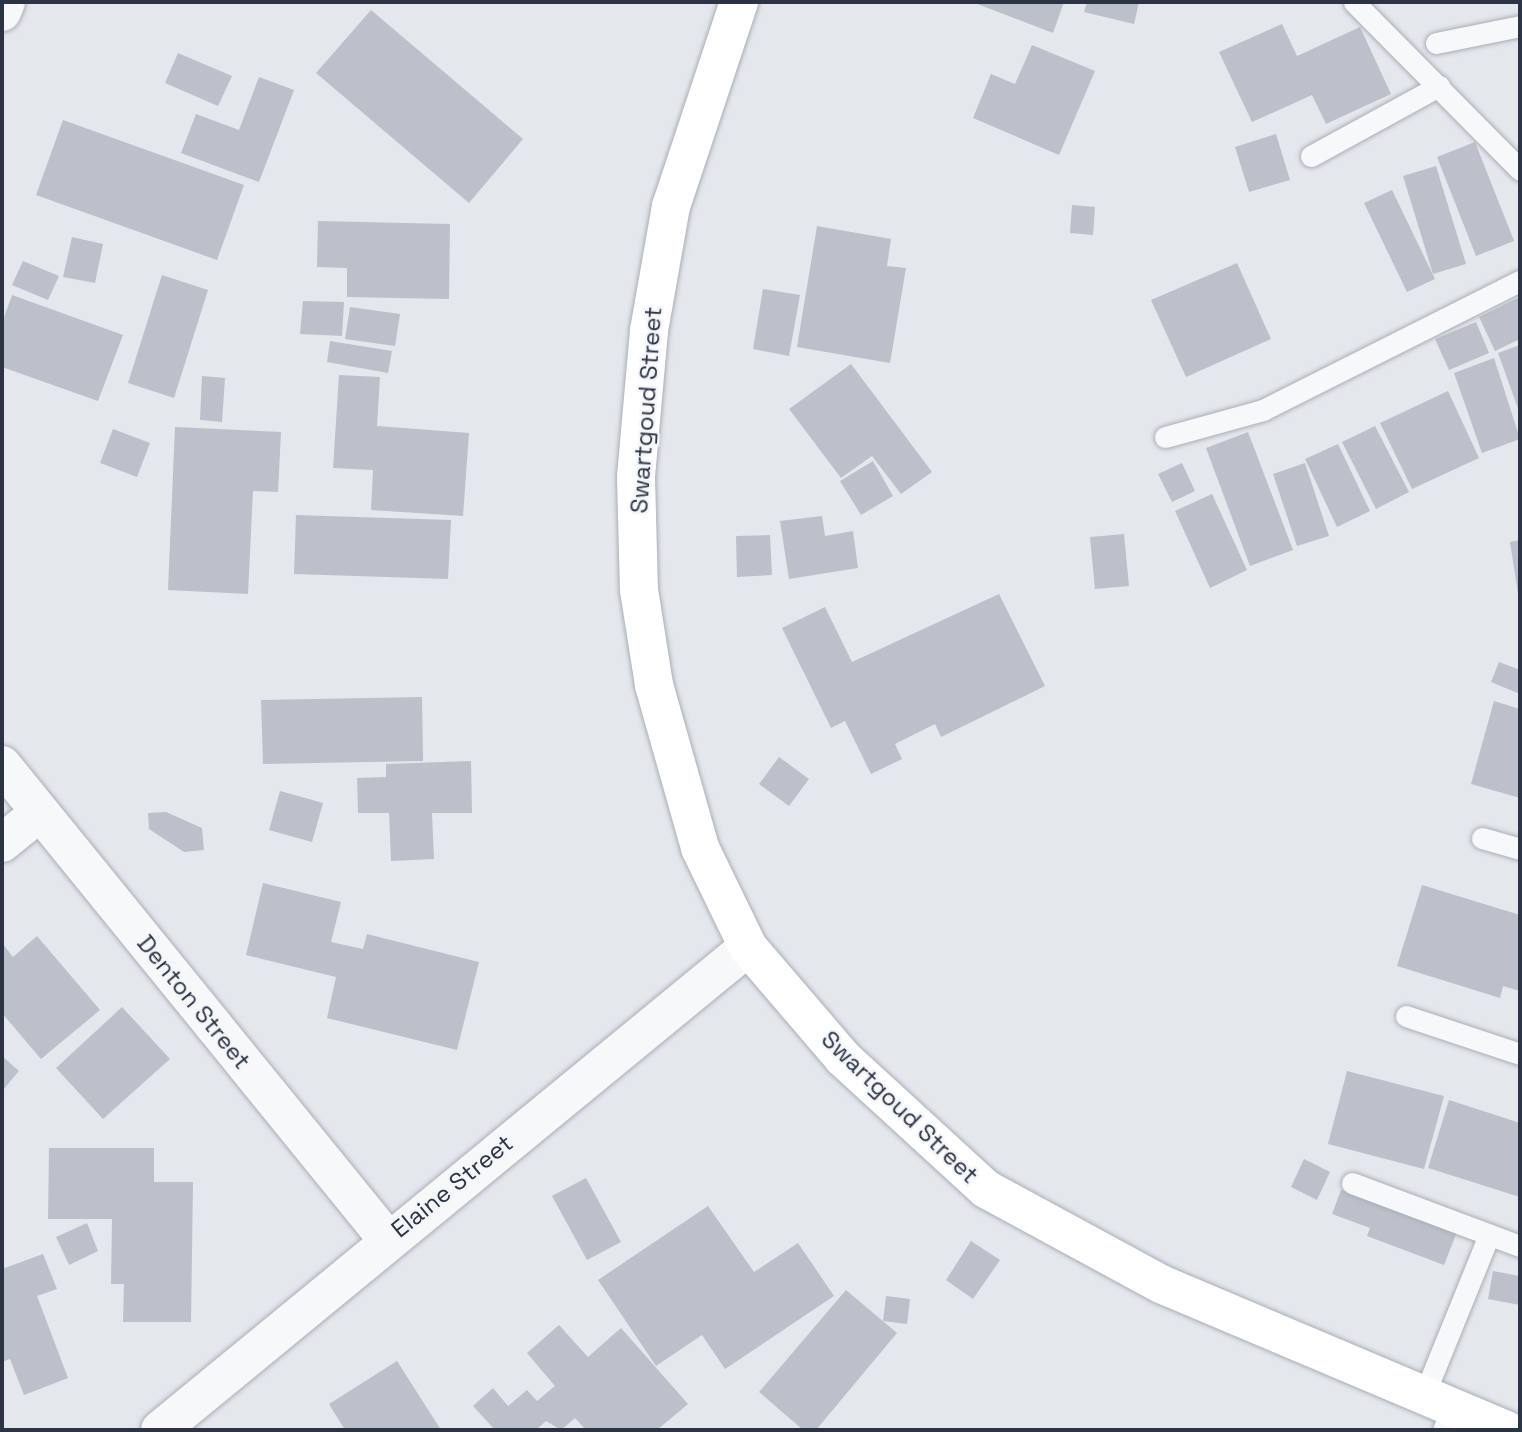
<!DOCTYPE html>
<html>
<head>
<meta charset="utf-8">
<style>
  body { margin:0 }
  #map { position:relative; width:1522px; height:1432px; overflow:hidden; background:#e4e7ec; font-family:"Space Grotesk",sans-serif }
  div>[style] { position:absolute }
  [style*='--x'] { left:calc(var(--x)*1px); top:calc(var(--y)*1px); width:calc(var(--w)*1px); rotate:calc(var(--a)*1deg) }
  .building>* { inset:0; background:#bbc0ca }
  .roads { filter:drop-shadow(0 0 2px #a9aeb7) drop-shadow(0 0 2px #a9aeb7) }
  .lane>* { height:21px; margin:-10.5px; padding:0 10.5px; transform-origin:10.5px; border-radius:10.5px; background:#f7f8fa }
  .street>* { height:38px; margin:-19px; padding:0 19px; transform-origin:19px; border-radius:19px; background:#f7f8fa }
  .secondary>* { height:38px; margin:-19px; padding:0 19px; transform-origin:19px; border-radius:19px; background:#fff }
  span { translate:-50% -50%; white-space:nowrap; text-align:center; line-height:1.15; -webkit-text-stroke:5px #f4f6f9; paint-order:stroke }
  .street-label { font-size:24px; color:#2b3445 }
  .frame { position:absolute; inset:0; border:4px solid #2b3445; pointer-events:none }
</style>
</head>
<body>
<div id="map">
  <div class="building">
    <i style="clip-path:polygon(972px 2px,1064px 2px,1053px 33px)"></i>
    <i style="clip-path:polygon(1087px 2px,1139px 2px,1134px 24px,1084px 12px)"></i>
    <i style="clip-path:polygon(371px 10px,523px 139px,469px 203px,316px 73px)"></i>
    <i style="clip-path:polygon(1282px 24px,1297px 56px,1360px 27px,1391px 94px,1326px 124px,1312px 95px,1252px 122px,1219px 52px)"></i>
    <i style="clip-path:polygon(1032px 45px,1095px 71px,1059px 155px,973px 118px,991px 74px,1015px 84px)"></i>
    <i style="clip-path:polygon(178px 53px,232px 76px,218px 106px,165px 83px)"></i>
    <i style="clip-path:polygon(259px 77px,294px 90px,259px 182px,181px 153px,196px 114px,239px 130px)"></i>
    <i style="clip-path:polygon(63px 120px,244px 185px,217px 260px,36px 195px)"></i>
    <i style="clip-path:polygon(1276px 134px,1290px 180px,1249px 192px,1235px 147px)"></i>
    <i style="clip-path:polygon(1475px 142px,1514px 241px,1476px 256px,1437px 157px)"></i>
    <i style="clip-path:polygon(1436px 166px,1466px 264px,1433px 274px,1403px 176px)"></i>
    <i style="clip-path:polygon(1392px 190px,1435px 279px,1407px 292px,1364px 203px)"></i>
    <i style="clip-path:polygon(1072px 205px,1095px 207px,1093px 235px,1070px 233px)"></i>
    <i style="clip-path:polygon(318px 221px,450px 224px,449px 299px,347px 297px,347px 268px,317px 267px)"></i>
    <i style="clip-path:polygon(817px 226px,891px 239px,887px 266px,906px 268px,890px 363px,797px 347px)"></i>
    <i style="clip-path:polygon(72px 237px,103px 244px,95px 283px,63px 277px)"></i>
    <i style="clip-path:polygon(23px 261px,59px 276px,48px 300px,12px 285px)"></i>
    <i style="clip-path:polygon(1237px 263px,1271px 339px,1186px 377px,1151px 300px)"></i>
    <i style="clip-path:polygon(162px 275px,208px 290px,174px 398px,128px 383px)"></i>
    <i style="clip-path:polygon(763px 289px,800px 295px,789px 356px,753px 349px)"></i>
    <i style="clip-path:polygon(12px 295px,123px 335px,98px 401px,2px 367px,2px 323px)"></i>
    <i style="clip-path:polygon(1520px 297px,1520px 339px,1495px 351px,1479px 317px)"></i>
    <i style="clip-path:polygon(303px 301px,344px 302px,342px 336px,300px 334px)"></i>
    <i style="clip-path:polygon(350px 307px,400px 314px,395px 346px,345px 339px)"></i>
    <i style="clip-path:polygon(1476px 322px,1489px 353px,1449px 370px,1435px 339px)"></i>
    <i style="clip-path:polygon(330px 341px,392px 351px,388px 373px,327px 362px)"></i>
    <i style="clip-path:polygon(1520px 345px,1520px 414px,1498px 353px)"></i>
    <i style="clip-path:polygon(1494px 358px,1520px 439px,1482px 453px,1454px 373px)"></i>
    <i style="clip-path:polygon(851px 364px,932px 472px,901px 494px,872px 456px,841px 478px,789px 409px)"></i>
    <i style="clip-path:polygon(339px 375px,380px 377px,377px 426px,469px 433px,463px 516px,371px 510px,373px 470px,333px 468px)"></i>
    <i style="clip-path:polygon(202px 376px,225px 378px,222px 422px,200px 420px)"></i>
    <i style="clip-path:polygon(1448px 391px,1479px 458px,1412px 489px,1380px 423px)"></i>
    <i style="clip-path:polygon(1375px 426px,1409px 492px,1376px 509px,1342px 442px)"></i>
    <i style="clip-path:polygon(175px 427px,281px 432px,278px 492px,253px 491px,248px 594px,168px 590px)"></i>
    <i style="clip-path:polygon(113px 429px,150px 443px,137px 477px,100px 463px)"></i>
    <i style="clip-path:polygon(1248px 432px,1293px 550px,1250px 566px,1206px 448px)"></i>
    <i style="clip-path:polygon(1338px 444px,1370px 511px,1337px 527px,1305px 459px)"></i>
    <i style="clip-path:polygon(873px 461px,893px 496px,861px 515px,840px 481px)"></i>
    <i style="clip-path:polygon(1182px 463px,1195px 491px,1172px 502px,1158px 474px)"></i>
    <i style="clip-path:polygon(1305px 463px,1329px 536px,1297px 546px,1273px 474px)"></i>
    <i style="clip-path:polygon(1212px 494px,1247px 570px,1210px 588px,1175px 511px)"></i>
    <i style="clip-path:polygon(296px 515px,451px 520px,448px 579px,294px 574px)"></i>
    <i style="clip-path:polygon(822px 516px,825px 536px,853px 531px,858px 568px,789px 579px,780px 521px)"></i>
    <i style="clip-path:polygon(1124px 534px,1129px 586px,1095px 589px,1090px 537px)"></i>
    <i style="clip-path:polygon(770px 535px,772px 575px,737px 577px,736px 536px)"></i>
    <i style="clip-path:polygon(1520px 540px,1520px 600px,1519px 600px,1510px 542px)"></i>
    <i style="clip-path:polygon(999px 594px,1045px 686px,941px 737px,935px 724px,895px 744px,902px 759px,871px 774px,845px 721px,831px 728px,782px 628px,825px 607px,852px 662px)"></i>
    <i style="clip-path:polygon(1499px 662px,1520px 670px,1520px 694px,1491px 682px)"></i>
    <i style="clip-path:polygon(422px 697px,423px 761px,263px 764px,261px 700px)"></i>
    <i style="clip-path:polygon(1494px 701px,1520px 709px,1520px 798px,1471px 784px)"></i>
    <i style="clip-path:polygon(779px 757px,809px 779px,789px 806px,759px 784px)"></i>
    <i style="clip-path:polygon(471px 761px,472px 813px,432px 813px,434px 859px,391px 861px,389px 813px,358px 813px,357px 778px,386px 777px,386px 764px)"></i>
    <i style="clip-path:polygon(280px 791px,323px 803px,312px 842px,269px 830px)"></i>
    <i style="clip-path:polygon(166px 812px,202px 828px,204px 850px,184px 852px,149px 829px,148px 813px)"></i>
    <i style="clip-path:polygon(263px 883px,341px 902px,331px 942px,363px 949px,367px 934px,479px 962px,457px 1050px,327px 1018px,336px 977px,246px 955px)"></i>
    <i style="clip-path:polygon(1422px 885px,1520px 915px,1520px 991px,1503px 986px,1500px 998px,1397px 966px)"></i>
    <i style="clip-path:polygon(37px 936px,100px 1010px,41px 1059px,2px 1013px,2px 943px,13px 957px)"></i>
    <i style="clip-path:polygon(122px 1007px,170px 1059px,103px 1119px,56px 1068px)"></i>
    <i style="clip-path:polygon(2px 1056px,19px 1071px,2px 1091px)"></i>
    <i style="clip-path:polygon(1347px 1071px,1444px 1096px,1424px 1169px,1328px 1144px)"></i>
    <i style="clip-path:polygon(1449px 1100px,1520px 1123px,1520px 1197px,1428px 1168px)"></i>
    <i style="clip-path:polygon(49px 1148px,154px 1148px,154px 1182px,193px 1182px,191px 1322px,123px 1322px,124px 1284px,111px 1284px,112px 1219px,48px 1219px)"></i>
    <i style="clip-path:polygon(1304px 1159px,1330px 1172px,1317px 1200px,1291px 1187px)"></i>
    <i style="clip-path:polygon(586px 1178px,621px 1242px,587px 1260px,552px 1196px)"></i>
    <i style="clip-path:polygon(1341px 1190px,1457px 1232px,1444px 1265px,1367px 1236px,1370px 1228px,1332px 1214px)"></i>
    <i style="clip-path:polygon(708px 1206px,754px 1272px,798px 1243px,834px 1296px,725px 1369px,702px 1335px,656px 1366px,598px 1280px)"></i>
    <i style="clip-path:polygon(87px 1223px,98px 1251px,69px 1265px,56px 1237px)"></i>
    <i style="clip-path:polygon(971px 1241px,1000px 1260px,973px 1299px,946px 1280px)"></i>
    <i style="clip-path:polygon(43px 1254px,57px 1289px,37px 1296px,68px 1378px,24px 1395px,10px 1359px,2px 1362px,2px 1269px)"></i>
    <i style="clip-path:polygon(1493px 1271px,1520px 1276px,1520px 1305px,1488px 1299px)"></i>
    <i style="clip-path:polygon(846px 1290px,897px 1333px,816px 1430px,803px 1430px,759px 1392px)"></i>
    <i style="clip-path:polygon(886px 1296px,910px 1299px,907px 1324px,883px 1321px)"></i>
    <i style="clip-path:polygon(559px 1325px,588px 1357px,621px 1328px,688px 1404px,657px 1430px,586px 1430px,575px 1418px,561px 1430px,546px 1421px,536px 1430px,495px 1430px,473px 1406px,493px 1388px,508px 1406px,527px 1390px,537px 1401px,555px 1386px,527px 1353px)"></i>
    <i style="clip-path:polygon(397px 1361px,441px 1430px,345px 1430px,329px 1404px)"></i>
  </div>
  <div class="roads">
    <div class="lane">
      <i style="--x:1354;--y:2;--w:236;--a:45.3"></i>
      <i style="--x:1436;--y:43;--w:86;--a:-11.4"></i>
      <i style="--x:1311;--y:156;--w:146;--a:-28.7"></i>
      <i style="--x:1165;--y:437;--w:102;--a:-15.4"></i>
      <i style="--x:1263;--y:410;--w:288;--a:-26.7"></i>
      <i style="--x:1482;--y:838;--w:40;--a:16"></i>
      <i style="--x:1406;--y:1016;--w:120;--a:18.4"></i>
      <i style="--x:1352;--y:1183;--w:179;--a:20.6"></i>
      <i style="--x:1424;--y:1395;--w:173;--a:-67.9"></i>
      <i style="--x:1443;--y:1430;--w:25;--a:-67"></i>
    </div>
    <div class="street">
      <i style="--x:2;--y:12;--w:11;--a:-68"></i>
      <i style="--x:2;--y:765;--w:611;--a:50.92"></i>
      <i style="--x:2;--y:843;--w:48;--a:-39"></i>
      <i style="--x:160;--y:1430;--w:761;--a:-39.4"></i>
    </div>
    <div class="secondary">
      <i style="--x:739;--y:2;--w:215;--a:108.4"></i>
      <i style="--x:671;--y:206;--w:127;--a:100"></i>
      <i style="--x:649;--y:331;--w:147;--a:95.1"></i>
      <i style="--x:636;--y:477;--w:113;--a:88.5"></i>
      <i style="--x:639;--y:590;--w:96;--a:81"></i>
      <i style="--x:654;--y:685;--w:169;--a:74.2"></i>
      <i style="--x:700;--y:848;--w:110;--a:64.1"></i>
      <i style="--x:748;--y:947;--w:146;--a:49.4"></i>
      <i style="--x:843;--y:1058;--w:194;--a:42.5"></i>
      <i style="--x:986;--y:1189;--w:201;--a:28.5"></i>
      <i style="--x:1163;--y:1285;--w:373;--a:22.9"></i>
    </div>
  </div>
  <div class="street-label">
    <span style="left:646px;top:410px;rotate:-86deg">Swartgoud Street</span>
    <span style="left:194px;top:1002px;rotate:51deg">Denton Street</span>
    <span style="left:900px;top:1107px;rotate:44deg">Swartgoud Street</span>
    <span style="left:452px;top:1186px;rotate:-39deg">Elaine Street</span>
  </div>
  <div class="frame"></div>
</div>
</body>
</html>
